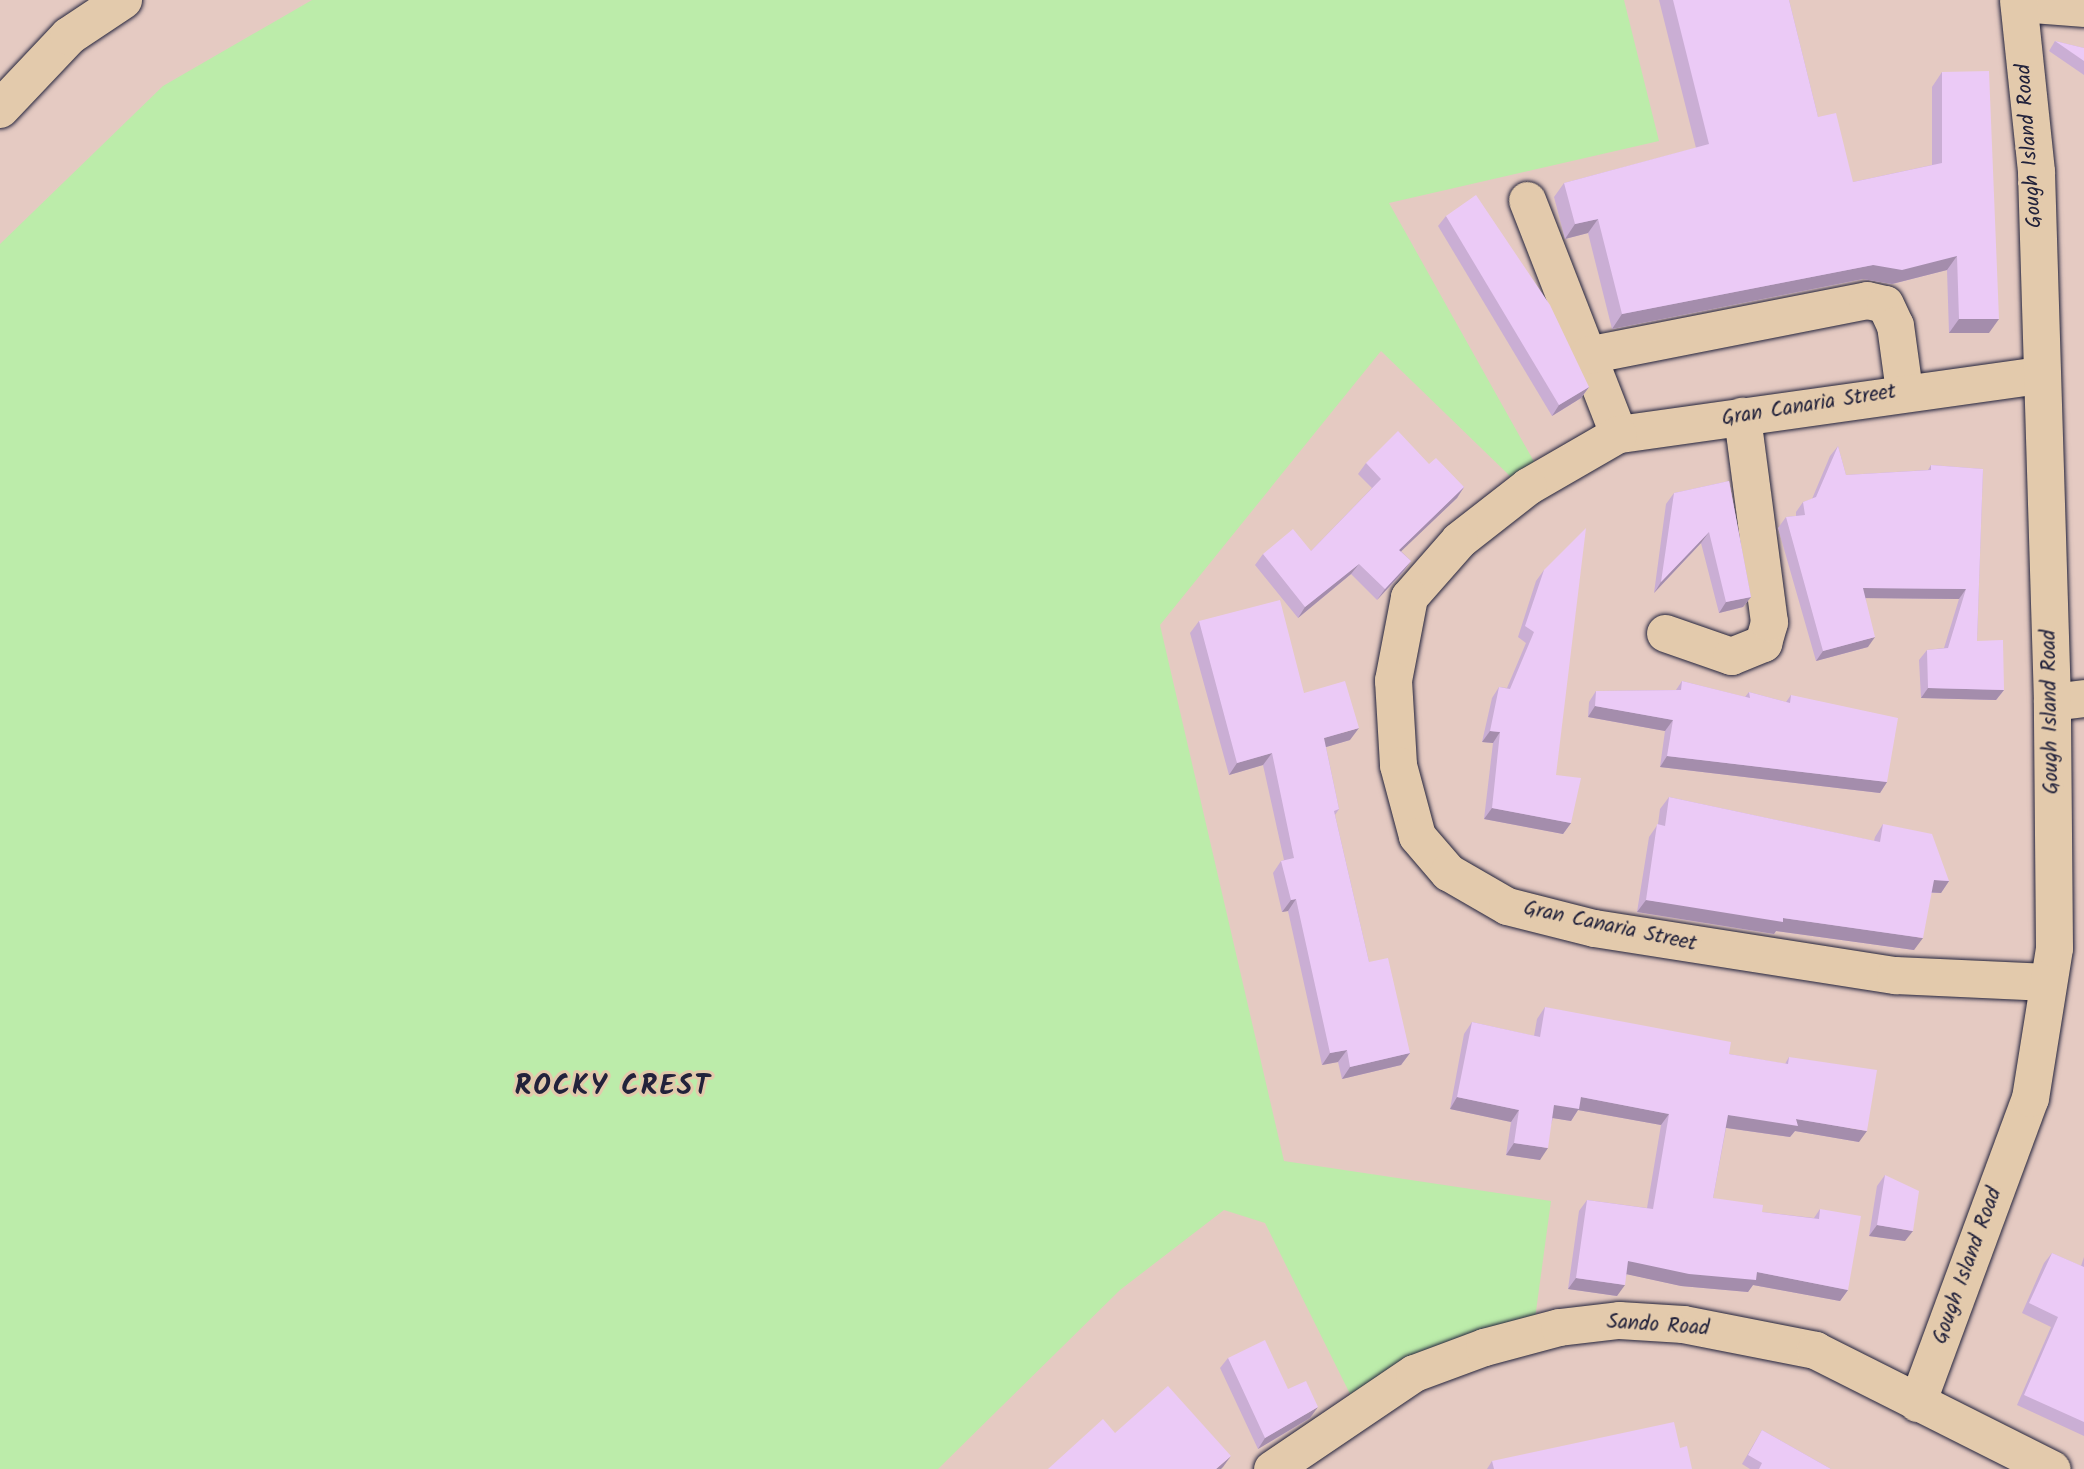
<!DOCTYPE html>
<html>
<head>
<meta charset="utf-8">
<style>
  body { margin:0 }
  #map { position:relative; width:2084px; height:1469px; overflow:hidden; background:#e5cac2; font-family:Kalam,sans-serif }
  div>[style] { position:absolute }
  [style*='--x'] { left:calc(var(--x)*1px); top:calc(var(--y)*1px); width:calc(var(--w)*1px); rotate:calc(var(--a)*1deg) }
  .green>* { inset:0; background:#bcecaa }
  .roads { filter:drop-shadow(0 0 2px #22223b) drop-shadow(0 0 2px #22223b) }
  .minor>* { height:37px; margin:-18.5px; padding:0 18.5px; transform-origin:18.5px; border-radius:18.5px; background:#e3caac }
  .tertiary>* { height:38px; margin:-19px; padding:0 19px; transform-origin:19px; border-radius:19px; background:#e3caac }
  .wall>* { inset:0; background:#caaed4 }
  .shaded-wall>* { inset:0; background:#a48dac }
  .building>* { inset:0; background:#ebcaf6 }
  span { translate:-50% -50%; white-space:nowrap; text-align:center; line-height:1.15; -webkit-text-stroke:6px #e3caac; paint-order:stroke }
  .street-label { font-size:21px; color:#22223b }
  .district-label { font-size:28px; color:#22223b; font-weight:700; letter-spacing:2px }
</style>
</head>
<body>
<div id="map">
  <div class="green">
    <i style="clip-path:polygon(312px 0,1624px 0,1659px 141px,1389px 203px,1537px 467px,1512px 478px,1381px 351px,1160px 625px,1284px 1161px,1551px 1201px,1531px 1348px,1359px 1412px,1265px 1223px,1224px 1210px,1120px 1290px,938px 1469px,0 1469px,0 244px,163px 86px)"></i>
  </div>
  <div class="roads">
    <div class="minor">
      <i style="--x:2019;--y:3;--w:65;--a:4.4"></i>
      <i style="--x:1527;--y:200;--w:251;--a:68.7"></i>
      <i style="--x:1587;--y:355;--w:285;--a:-11.1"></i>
      <i style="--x:1867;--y:300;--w:18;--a:13"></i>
      <i style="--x:1885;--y:304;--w:23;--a:65"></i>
      <i style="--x:1895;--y:325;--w:67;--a:82.2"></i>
      <i style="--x:2039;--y:375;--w:425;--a:172"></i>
      <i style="--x:1618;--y:434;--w:104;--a:150"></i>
      <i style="--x:1528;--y:486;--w:88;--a:142"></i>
      <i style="--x:1459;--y:540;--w:76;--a:131.3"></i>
      <i style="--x:1409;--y:597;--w:85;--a:100.9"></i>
      <i style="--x:1393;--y:680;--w:85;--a:86.6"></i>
      <i style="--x:1398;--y:765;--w:73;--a:75"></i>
      <i style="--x:1417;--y:836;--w:48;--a:49.3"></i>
      <i style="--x:1448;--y:872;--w:68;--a:30"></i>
      <i style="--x:1507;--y:906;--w:90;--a:14.2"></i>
      <i style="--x:1594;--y:928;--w:305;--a:8.9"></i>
      <i style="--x:1895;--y:975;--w:153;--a:2.6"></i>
      <i style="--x:1665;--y:633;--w:70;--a:19.2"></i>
      <i style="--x:1731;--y:656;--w:35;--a:-22"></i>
      <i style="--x:1763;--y:643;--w:22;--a:-74"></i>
      <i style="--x:1769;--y:622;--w:208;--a:-97.5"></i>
      <i style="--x:2052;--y:702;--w:32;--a:-7"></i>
      <i style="--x:1917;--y:1403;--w:325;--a:-69.7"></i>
      <i style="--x:2030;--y:1098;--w:152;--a:-80.9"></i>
      <i style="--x:2054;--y:948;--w:246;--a:-90.5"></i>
      <i style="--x:2052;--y:702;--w:531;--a:-91.73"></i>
      <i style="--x:2036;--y:171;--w:172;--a:-96"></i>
      <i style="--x:1272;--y:1469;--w:171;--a:-34.1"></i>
      <i style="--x:1414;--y:1373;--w:75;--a:-20.4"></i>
      <i style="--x:1484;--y:1347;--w:78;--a:-14.9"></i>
      <i style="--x:1559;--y:1327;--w:60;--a:-6.7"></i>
      <i style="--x:1619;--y:1320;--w:64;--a:3.6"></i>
      <i style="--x:1683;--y:1324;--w:135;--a:11.1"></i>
      <i style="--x:1815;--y:1350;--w:265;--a:26.7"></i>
    </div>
    <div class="tertiary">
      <i style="--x:0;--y:109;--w:100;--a:-46.6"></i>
      <i style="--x:69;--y:36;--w:65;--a:-33.7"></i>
    </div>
  </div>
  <div class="wall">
    <i style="clip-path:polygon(1659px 0,1789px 0,1818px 117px,1853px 182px,1932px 165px,1932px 87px,1942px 72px,1989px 333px,1949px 333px,1947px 270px,1892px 284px,1863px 279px,1612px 329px,1588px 233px,1565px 239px,1554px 197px,1564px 183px,1696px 148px)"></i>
    <i style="clip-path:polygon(2055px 41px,2084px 48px,2084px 75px,2049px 51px)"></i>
    <i style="clip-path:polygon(1446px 216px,1589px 387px,1581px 398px,1552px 416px,1438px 226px)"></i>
    <i style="clip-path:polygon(1838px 446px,1846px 475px,1928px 470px,1931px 465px,1983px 469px,1977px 641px,2004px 690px,1996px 700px,1921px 698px,1919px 660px,1927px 650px,1944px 648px,1959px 599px,1866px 598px,1868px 647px,1816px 661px,1778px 528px,1786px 517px,1796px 516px,1796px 512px,1803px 502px,1812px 499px,1830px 456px)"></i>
    <i style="clip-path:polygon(1366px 463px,1429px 464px,1464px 487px,1457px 498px,1401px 551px,1411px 561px,1403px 572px,1377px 600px,1351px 574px,1298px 618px,1255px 565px,1263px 554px,1311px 551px,1372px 488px,1358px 474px)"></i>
    <i style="clip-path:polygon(1729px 481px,1751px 597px,1743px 607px,1719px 613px,1701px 543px,1654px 593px,1666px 504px,1674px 493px)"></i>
    <i style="clip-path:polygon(1544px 570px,1556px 775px,1571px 823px,1563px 834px,1484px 819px,1493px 743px,1482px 742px,1492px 698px,1499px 687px,1507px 688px,1526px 643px,1518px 637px,1536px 581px)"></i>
    <i style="clip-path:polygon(1199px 621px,1304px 693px,1350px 740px,1326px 747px,1339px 809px,1335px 815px,1369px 962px,1410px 1053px,1401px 1065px,1342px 1079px,1338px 1062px,1322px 1065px,1288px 911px,1282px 912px,1273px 873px,1281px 861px,1284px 860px,1263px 765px,1229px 775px,1190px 633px)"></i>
    <i style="clip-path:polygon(1682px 681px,1745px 697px,1749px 692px,1786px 702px,1791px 695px,1887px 782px,1880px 793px,1660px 767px,1665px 731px,1588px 717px,1589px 702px,1596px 691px,1676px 690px)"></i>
    <i style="clip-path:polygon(1669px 797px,1874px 841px,1875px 837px,1883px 824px,1949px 881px,1941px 893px,1931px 893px,1914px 950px,1776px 931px,1774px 934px,1637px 912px,1649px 837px,1658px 824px,1660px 809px)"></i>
    <i style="clip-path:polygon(1545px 1007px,1729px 1054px,1785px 1064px,1789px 1057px,1859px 1142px,1795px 1131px,1790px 1137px,1726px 1128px,1713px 1198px,1762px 1212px,1814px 1218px,1820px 1209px,1848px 1290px,1840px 1301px,1753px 1285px,1748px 1292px,1681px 1286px,1627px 1274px,1617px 1296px,1568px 1289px,1579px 1211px,1587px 1200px,1647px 1208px,1661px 1125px,1578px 1110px,1571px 1121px,1553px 1118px,1540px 1160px,1506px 1155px,1511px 1122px,1450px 1109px,1464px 1034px,1472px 1022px,1534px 1036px,1537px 1019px)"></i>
    <i style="clip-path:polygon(1885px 1175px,1905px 1241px,1869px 1236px,1877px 1186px)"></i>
    <i style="clip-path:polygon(2052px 1253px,2081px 1266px,2084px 1257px,2084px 1436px,2017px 1405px,2051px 1327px,2022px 1313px,2044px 1263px)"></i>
    <i style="clip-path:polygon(1228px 1358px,1288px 1389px,1310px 1418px,1258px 1449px,1220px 1368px)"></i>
    <i style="clip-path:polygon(1762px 1430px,1831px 1469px,1750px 1469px,1742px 1464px)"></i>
    <i style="clip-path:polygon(1492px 1461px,1692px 1469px,1487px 1469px)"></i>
  </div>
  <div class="shaded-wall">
    <i style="clip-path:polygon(1598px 219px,1588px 233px,1565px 239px,1575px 224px)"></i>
    <i style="clip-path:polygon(1957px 256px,1947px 270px,1892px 284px,1863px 279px,1612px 329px,1622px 314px,1873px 265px)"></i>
    <i style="clip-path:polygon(1959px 319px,1999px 319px,1989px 333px,1949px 333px)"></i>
    <i style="clip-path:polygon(1589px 387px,1581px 398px,1552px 416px,1559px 405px)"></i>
    <i style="clip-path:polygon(1464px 487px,1457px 498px,1392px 560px,1399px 550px)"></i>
    <i style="clip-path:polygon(1709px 532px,1701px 543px,1654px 593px,1661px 582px)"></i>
    <i style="clip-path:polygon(1411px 561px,1403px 572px,1377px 600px,1385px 589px)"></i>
    <i style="clip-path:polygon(1359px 564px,1351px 574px,1298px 618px,1305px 607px)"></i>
    <i style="clip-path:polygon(1863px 588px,1966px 589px,1959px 599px,1856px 598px)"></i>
    <i style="clip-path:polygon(1751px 597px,1743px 607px,1719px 613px,1726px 602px)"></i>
    <i style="clip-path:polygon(1875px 637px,1868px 647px,1816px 661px,1823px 651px)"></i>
    <i style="clip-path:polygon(1928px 688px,2004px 690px,1996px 700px,1921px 698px)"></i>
    <i style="clip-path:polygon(1595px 706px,1673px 720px,1665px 731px,1588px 717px)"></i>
    <i style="clip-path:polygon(1359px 728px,1350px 740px,1316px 750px,1324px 738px)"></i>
    <i style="clip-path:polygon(1490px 731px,1500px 732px,1493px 743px,1482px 742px)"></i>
    <i style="clip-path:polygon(1272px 753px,1263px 765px,1229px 775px,1237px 763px)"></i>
    <i style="clip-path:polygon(1667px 756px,1887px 782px,1880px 793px,1660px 767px)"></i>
    <i style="clip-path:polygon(1492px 808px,1571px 823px,1563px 834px,1484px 819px)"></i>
    <i style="clip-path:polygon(1934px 880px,1949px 881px,1941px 893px,1925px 892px)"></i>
    <i style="clip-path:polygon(1296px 899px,1288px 911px,1282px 912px,1291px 900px)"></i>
    <i style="clip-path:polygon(1646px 900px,1783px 918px,1923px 938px,1914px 950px,1776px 931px,1774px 934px,1637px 912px)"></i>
    <i style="clip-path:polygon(1347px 1050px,1338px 1062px,1322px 1065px,1330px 1053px)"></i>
    <i style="clip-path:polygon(1410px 1053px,1401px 1065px,1342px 1079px,1350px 1067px)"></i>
    <i style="clip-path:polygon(1457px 1097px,1519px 1110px,1511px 1122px,1450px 1109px)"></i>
    <i style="clip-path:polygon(1581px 1097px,1669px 1114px,1661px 1125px,1578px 1110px,1571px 1121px,1546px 1117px,1554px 1105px)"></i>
    <i style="clip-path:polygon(1728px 1115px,1796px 1119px,1867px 1131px,1859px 1142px,1795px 1131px,1790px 1137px,1720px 1127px)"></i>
    <i style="clip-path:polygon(1514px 1143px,1548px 1148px,1540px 1160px,1506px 1155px)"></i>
    <i style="clip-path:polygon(1877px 1225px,1913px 1231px,1905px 1241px,1869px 1236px)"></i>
    <i style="clip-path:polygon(1628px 1261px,1757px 1272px,1848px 1290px,1840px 1301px,1753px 1285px,1748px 1292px,1681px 1286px,1621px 1273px)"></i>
    <i style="clip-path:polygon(1576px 1278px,1625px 1285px,1617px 1296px,1568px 1289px)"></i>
    <i style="clip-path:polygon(1318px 1407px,1310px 1418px,1258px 1449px,1265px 1438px)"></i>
    <i style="clip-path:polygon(1231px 1456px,1223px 1467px,1221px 1469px,1216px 1469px)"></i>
  </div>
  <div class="building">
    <i style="clip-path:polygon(1673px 0,1789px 0,1818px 117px,1836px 113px,1853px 182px,1942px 163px,1942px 72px,1989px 71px,1999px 319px,1959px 319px,1957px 256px,1902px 270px,1873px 265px,1622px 314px,1598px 219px,1575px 224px,1564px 183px,1709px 144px)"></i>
    <i style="clip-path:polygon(2055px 41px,2084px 48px,2084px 61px)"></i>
    <i style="clip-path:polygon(1476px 195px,1550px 305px,1589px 387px,1559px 405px,1446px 216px)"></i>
    <i style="clip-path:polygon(1398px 431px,1429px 464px,1436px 458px,1464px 487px,1399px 550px,1411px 561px,1385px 589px,1359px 564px,1305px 607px,1263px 554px,1293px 529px,1311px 551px,1381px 479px,1366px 463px)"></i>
    <i style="clip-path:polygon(1838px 446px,1846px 475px,1931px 470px,1931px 465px,1983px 469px,1977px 641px,2003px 640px,2004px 690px,1928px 688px,1927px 650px,1948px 648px,1966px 589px,1863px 588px,1875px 637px,1823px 651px,1786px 517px,1805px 515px,1803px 502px,1816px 497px)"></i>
    <i style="clip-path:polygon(1729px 481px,1751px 597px,1726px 602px,1709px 532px,1661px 582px,1674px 493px)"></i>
    <i style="clip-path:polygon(1586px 528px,1556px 775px,1581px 778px,1571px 823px,1492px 808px,1500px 732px,1490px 731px,1499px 687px,1510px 689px,1534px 632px,1525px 626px,1544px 570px)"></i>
    <i style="clip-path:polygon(1280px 600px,1304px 693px,1345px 681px,1359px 728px,1324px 738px,1339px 809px,1334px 811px,1369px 962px,1388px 958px,1410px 1053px,1350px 1067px,1347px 1050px,1330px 1053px,1296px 899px,1291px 900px,1281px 861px,1294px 858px,1272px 753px,1237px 763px,1199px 621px)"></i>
    <i style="clip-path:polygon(1682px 681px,1750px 698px,1749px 692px,1790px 703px,1791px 695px,1898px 718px,1887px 782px,1667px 756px,1673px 720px,1595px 706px,1596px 691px,1681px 690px)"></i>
    <i style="clip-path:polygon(1669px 797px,1880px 842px,1883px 824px,1932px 834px,1949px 881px,1934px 880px,1923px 938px,1783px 918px,1783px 922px,1646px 900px,1657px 824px,1665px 826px)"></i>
    <i style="clip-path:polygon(1545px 1007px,1731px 1042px,1729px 1054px,1788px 1064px,1789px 1057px,1877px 1070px,1867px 1131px,1796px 1119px,1798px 1126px,1728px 1115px,1713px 1198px,1763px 1205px,1762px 1212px,1819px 1219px,1820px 1209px,1861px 1216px,1848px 1290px,1757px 1272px,1756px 1280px,1689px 1274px,1628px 1261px,1625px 1285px,1576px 1278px,1587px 1200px,1653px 1209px,1669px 1114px,1581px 1097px,1579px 1109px,1554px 1105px,1548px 1148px,1514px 1143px,1519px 1110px,1457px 1097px,1472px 1022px,1540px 1037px)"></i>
    <i style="clip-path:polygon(1885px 1175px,1919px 1191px,1913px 1231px,1877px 1225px)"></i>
    <i style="clip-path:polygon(2052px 1253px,2084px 1267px,2084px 1422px,2024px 1395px,2058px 1317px,2029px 1303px)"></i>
    <i style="clip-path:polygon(1265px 1340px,1288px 1389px,1306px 1381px,1318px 1407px,1265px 1438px,1228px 1358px)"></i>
    <i style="clip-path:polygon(1168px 1386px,1231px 1456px,1216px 1469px,1048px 1469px,1103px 1419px,1115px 1433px)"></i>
    <i style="clip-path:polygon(1674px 1422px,1680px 1448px,1687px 1446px,1692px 1469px,1494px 1469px,1492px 1461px)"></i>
    <i style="clip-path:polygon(1762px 1430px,1831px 1469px,1759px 1469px,1762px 1463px,1748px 1455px)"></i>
  </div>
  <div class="street-label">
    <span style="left:2030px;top:146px;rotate:-94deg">Gough Island Road</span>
    <span style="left:1809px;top:406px;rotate:-9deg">Gran Canaria Street</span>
    <span style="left:2051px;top:712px;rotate:-91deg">Gough Island Road</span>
    <span style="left:1610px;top:927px;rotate:12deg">Gran Canaria Street</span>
    <span style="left:1968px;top:1266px;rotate:-70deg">Gough Island Road</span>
    <span style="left:1658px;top:1326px;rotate:4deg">Sando Road</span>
  </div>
  <div class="district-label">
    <span style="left:613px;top:1087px">ROCKY CREST</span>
  </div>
</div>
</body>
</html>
